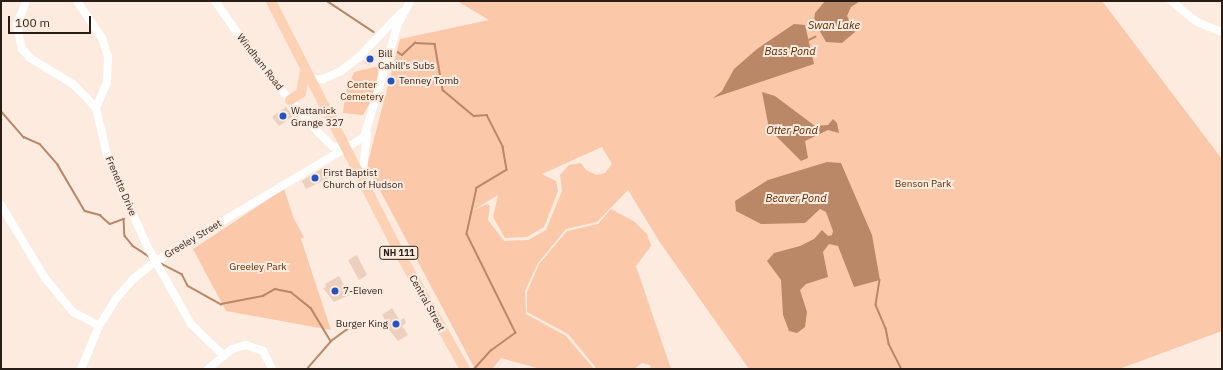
<!DOCTYPE html>
<html>
<head>
<meta charset="utf-8">
<style>
  body { margin:0 }
  #map { position:relative; width:1223px; height:370px; overflow:hidden; background:#fdebe0; font-family:"IBM Plex Sans",sans-serif }
  div>[style] { position:absolute }
  [style*='--x'] { left:calc(var(--x)*1px); top:calc(var(--y)*1px); width:calc(var(--w)*1px); rotate:calc(var(--a)*1deg) }
  .green>* { inset:0; background:#fbc9aa }
  .water>* { inset:0; background:#ba8767 }
  .stream>* { height:1.5px; margin:-0.75px; padding:0 0.75px; transform-origin:0.75px; border-radius:0.75px; background:#ba8767 }
  .building>* { inset:0; background:#eccfbd }
  .minor>* { height:8px; margin:-4px; padding:0 4px; transform-origin:4px; border-radius:4px; background:#fff }
  .major>* { height:10px; margin:-5px; padding:0 5px; transform-origin:5px; border-radius:5px; background:#fdd1b4 }
  .dots>* { width:11px; height:11px; translate:-50% -50%; box-sizing:border-box; border:2px solid #fdebe0; border-radius:50% }
  span { translate:-50% -50%; white-space:nowrap; text-align:center; line-height:1.15; -webkit-text-stroke:4px #fdebe0; paint-order:stroke }
  .shield-label span { padding:1px 3px; background:#fdebe0; border:1px solid; border-radius:3px; -webkit-text-stroke-width:0 }
  .shield-label { font-size:9px; color:#281e17; font-weight:700 }
  .poi-label { font-size:10px; color:#281e17 }
  .left { translate:0 -50%; text-align:left }
  .right { translate:-100% -50%; text-align:right }
  .street-label { font-size:10px; color:#281e17 }
  .park-label { font-size:10px; color:#5c2c03 }
  .water-label { font-size:11px; color:#5a2901; font-style:italic }
  .frame { position:absolute; inset:0; border:2px solid #281e17; pointer-events:none }
  .scale { position:absolute; left:8px; top:16px; width:83px; height:18px; box-sizing:border-box; border:2px solid #281e17; border-top:0; padding-left:5px; font-size:12px; line-height:14px; white-space:nowrap; color:#281e17; -webkit-text-stroke:3px #fdebe0; paint-order:stroke }
</style>
</head>
<body>
<div id="map">
  <div class="green">
    <i style="clip-path:polygon(evenodd,457px 1px,1102px 1px,1222px 159px,1222px 331px,1119px 369px,749px 369px,659px 241px,628px 190px,597px 222px,566px 229px,538px 263px,525px 291px,526px 314px,566px 336px,594px 369px,540px 369px,501px 358px,492px 369px,475px 369px,367px 166px,400px 39px,489px 20px,457px 1px,602px 147px,612px 164px,605px 173px,597px 175px,586px 170px,581px 163px,569px 165px,560px 175px,562px 191px,546px 230px,528px 240px,504px 241px,488px 220px,490px 206px,487px 204px,472px 211px,498px 195px,493px 217px,505px 238px,527px 237px,544px 227px,558px 191px,556px 181px,542px 174px,602px 147px)"></i>
    <i style="clip-path:polygon(379px 66px,375px 94px,363px 115px,343px 113px,345px 95px,354px 72px)"></i>
    <i style="clip-path:polygon(284px 189px,294px 219px,304px 237px,301px 239px,331px 330px,226px 311px,193px 249px)"></i>
    <i style="clip-path:polygon(611px 209px,635px 222px,647px 234px,651px 246px,636px 266px,671px 369px,651px 369px,650px 365px,642px 363px,634px 369px,597px 369px,568px 334px,527px 312px,527px 292px,539px 264px,567px 231px,598px 224px)"></i>
  </div>
  <div class="water">
    <i style="clip-path:polygon(825px 1px,860px 1px,851px 7px,847px 16px,855px 32px,842px 43px,826px 42px,814px 21px,815px 13px)"></i>
    <i style="clip-path:polygon(794px 24px,805px 25px,814px 64px,713px 98px,722px 91px,734px 69px,757px 49px)"></i>
    <i style="clip-path:polygon(762px 92px,775px 96px,815px 126px,828px 125px,833px 119px,837px 123px,839px 133px,828px 130px,805px 141px,808px 158px,801px 161px,769px 129px)"></i>
    <i style="clip-path:polygon(827px 162px,841px 163px,872px 235px,880px 280px,854px 287px,838px 246px,829px 244px,823px 252px,828px 277px,806px 284px,800px 290px,807px 312px,805px 327px,797px 333px,789px 331px,783px 315px,781px 280px,767px 261px,774px 253px,800px 246px,814px 239px,822px 230px,828px 236px,832px 235px,833px 231px,826px 212px,820px 209px,805px 223px,761px 224px,736px 211px,735px 201px,768px 180px)"></i>
  </div>
  <div class="stream">
    <i style="--x:327;--y:1;--w:56;--a:33.4"></i>
    <i style="--x:809;--y:40;--w:7;--a:-27"></i>
    <i style="--x:398;--y:52;--w:5;--a:37"></i>
    <i style="--x:402;--y:55;--w:18;--a:-43"></i>
    <i style="--x:415;--y:43;--w:20;--a:3"></i>
    <i style="--x:435;--y:44;--w:47;--a:80.1"></i>
    <i style="--x:443;--y:90;--w:40;--a:40"></i>
    <i style="--x:474;--y:116;--w:13;--a:-4"></i>
    <i style="--x:487;--y:115;--w:36;--a:63"></i>
    <i style="--x:503;--y:147;--w:23;--a:80"></i>
    <i style="--x:507;--y:170;--w:35;--a:149"></i>
    <i style="--x:477;--y:188;--w:47;--a:102.3"></i>
    <i style="--x:467;--y:234;--w:110;--a:63.7"></i>
    <i style="--x:516;--y:333;--w:31;--a:144"></i>
    <i style="--x:491;--y:351;--w:24;--a:132"></i>
    <i style="--x:1;--y:111;--w:35;--a:49"></i>
    <i style="--x:24;--y:137;--w:17;--a:24"></i>
    <i style="--x:40;--y:144;--w:28;--a:49"></i>
    <i style="--x:58;--y:165;--w:53;--a:59.6"></i>
    <i style="--x:85;--y:211;--w:16;--a:15"></i>
    <i style="--x:100;--y:215;--w:13;--a:42"></i>
    <i style="--x:110;--y:224;--w:15;--a:-20"></i>
    <i style="--x:124;--y:219;--w:17;--a:87"></i>
    <i style="--x:125;--y:236;--w:13;--a:51"></i>
    <i style="--x:133;--y:246;--w:20;--a:33"></i>
    <i style="--x:160;--y:263;--w:25;--a:27"></i>
    <i style="--x:182;--y:274;--w:13;--a:63"></i>
    <i style="--x:188;--y:286;--w:38;--a:29"></i>
    <i style="--x:221;--y:304;--w:43;--a:-10.8"></i>
    <i style="--x:263;--y:296;--w:14;--a:-30"></i>
    <i style="--x:275;--y:289;--w:16;--a:11"></i>
    <i style="--x:291;--y:292;--w:26;--a:39"></i>
    <i style="--x:311;--y:308;--w:39;--a:59"></i>
    <i style="--x:880;--y:280;--w:25;--a:99"></i>
    <i style="--x:876;--y:305;--w:25;--a:67"></i>
    <i style="--x:886;--y:328;--w:16;--a:79"></i>
    <i style="--x:889;--y:344;--w:28;--a:63"></i>
    <i style="--x:307;--y:369;--w:37;--a:-49"></i>
    <i style="--x:331;--y:341;--w:32;--a:-36"></i>
  </div>
  <div class="building">
    <i style="clip-path:polygon(370px 54px,376px 56px,369px 65px,364px 63px)"></i>
    <i style="clip-path:polygon(286px 107px,293px 116px,279px 126px,272px 117px)"></i>
    <i style="clip-path:polygon(324px 167px,329px 178px,306px 189px,302px 181px)"></i>
    <i style="clip-path:polygon(357px 255px,367px 275px,359px 280px,348px 260px)"></i>
    <i style="clip-path:polygon(339px 276px,349px 295px,334px 302px,323px 288px,326px 287px,325px 284px)"></i>
    <i style="clip-path:polygon(392px 308px,400px 321px,404px 318px,406px 323px,402px 326px,408px 335px,398px 341px,386px 326px,388px 325px,382px 315px)"></i>
  </div>
  <div class="minor">
    <i style="--x:26;--y:1;--w:25;--a:111"></i>
    <i style="--x:17;--y:24;--w:25;--a:79"></i>
    <i style="--x:22;--y:49;--w:12;--a:48"></i>
    <i style="--x:30;--y:58;--w:50;--a:31.2"></i>
    <i style="--x:73;--y:84;--w:33;--a:46"></i>
    <i style="--x:96;--y:108;--w:52;--a:76.8"></i>
    <i style="--x:108;--y:159;--w:98;--a:65.8"></i>
    <i style="--x:148;--y:248;--w:87;--a:60.5"></i>
    <i style="--x:191;--y:324;--w:46;--a:44.1"></i>
    <i style="--x:77;--y:1;--w:45;--a:56"></i>
    <i style="--x:102;--y:38;--w:19;--a:72"></i>
    <i style="--x:108;--y:56;--w:26;--a:92"></i>
    <i style="--x:107;--y:82;--w:28;--a:113"></i>
    <i style="--x:215;--y:1;--w:78;--a:54.9"></i>
    <i style="--x:260;--y:65;--w:89;--a:49.1"></i>
    <i style="--x:318;--y:132;--w:20;--a:45"></i>
    <i style="--x:332;--y:146;--w:13;--a:9"></i>
    <i style="--x:1171;--y:1;--w:33;--a:39"></i>
    <i style="--x:1197;--y:22;--w:27;--a:22"></i>
    <i style="--x:309;--y:79;--w:14;--a:0"></i>
    <i style="--x:323;--y:79;--w:20;--a:-24"></i>
    <i style="--x:341;--y:71;--w:23;--a:-38"></i>
    <i style="--x:359;--y:57;--w:62;--a:-46.3"></i>
    <i style="--x:362;--y:179;--w:46;--a:-83.8"></i>
    <i style="--x:1;--y:205;--w:85;--a:58.9"></i>
    <i style="--x:45;--y:278;--w:44;--a:50.5"></i>
    <i style="--x:73;--y:312;--w:30;--a:28"></i>
    <i style="--x:81;--y:369;--w:47;--a:-67.3"></i>
    <i style="--x:99;--y:326;--w:31;--a:-58"></i>
    <i style="--x:115;--y:300;--w:28;--a:-49"></i>
    <i style="--x:133;--y:279;--w:29;--a:-38"></i>
    <i style="--x:156;--y:261;--w:242;--a:-30.8"></i>
    <i style="--x:364;--y:137;--w:118;--a:-73.3"></i>
    <i style="--x:398;--y:24;--w:26;--a:-62"></i>
    <i style="--x:208;--y:369;--w:31;--a:-40"></i>
    <i style="--x:232;--y:349;--w:15;--a:-16"></i>
    <i style="--x:246;--y:345;--w:18;--a:19"></i>
    <i style="--x:263;--y:351;--w:20;--a:63"></i>
  </div>
  <div class="major">
    <i style="--x:271;--y:1;--w:282;--a:63"></i>
    <i style="--x:399;--y:252;--w:134;--a:60.6"></i>
    <i style="--x:290;--y:100;--w:13;--a:-32"></i>
    <i style="--x:301;--y:93;--w:22;--a:-80"></i>
  </div>
  <div class="dots">
    <i style="left:370px;top:59px;background:#2353c1"></i>
    <i style="left:391px;top:81px;background:#2353c1"></i>
    <i style="left:283px;top:116px;background:#2353c1"></i>
    <i style="left:315px;top:178px;background:#2353c1"></i>
    <i style="left:335px;top:291px;background:#2353c1"></i>
    <i style="left:396px;top:324px;background:#2353c1"></i>
  </div>
  <div class="shield-label">
    <span style="left:399px;top:253px">NH 111</span>
  </div>
  <div class="poi-label">
    <span class="left" style="left:378px;top:59px">Bill<br>Cahill's Subs</span>
    <span class="left" style="left:399px;top:81px">Tenney Tomb</span>
    <span class="left" style="left:291px;top:116px">Wattanick<br>Grange 327</span>
    <span class="left" style="left:323px;top:178px">First Baptist<br>Church of Hudson</span>
    <span class="left" style="left:343px;top:291px">7-Eleven</span>
    <span class="right" style="left:388px;top:324px">Burger King</span>
  </div>
  <div class="street-label">
    <span style="left:260px;top:62px;rotate:52deg">Windham Road</span>
    <span style="left:121px;top:186px;rotate:67deg">Frenette Drive</span>
    <span style="left:193px;top:239px;rotate:-31deg">Greeley Street</span>
    <span style="left:427px;top:303px;rotate:61deg">Central Street</span>
  </div>
  <div class="park-label">
    <span style="left:362px;top:90px">Center<br>Cemetery</span>
    <span style="left:923px;top:184px">Benson Park</span>
    <span style="left:258px;top:267px">Greeley Park</span>
  </div>
  <div class="water-label">
    <span style="left:834px;top:25px">Swan Lake</span>
    <span style="left:790px;top:51px">Bass Pond</span>
    <span style="left:792px;top:130px">Otter Pond</span>
    <span style="left:796px;top:198px">Beaver Pond</span>
  </div>
  <div class="frame"></div>
  <div class="scale">100 m</div>
</div>
</body>
</html>
